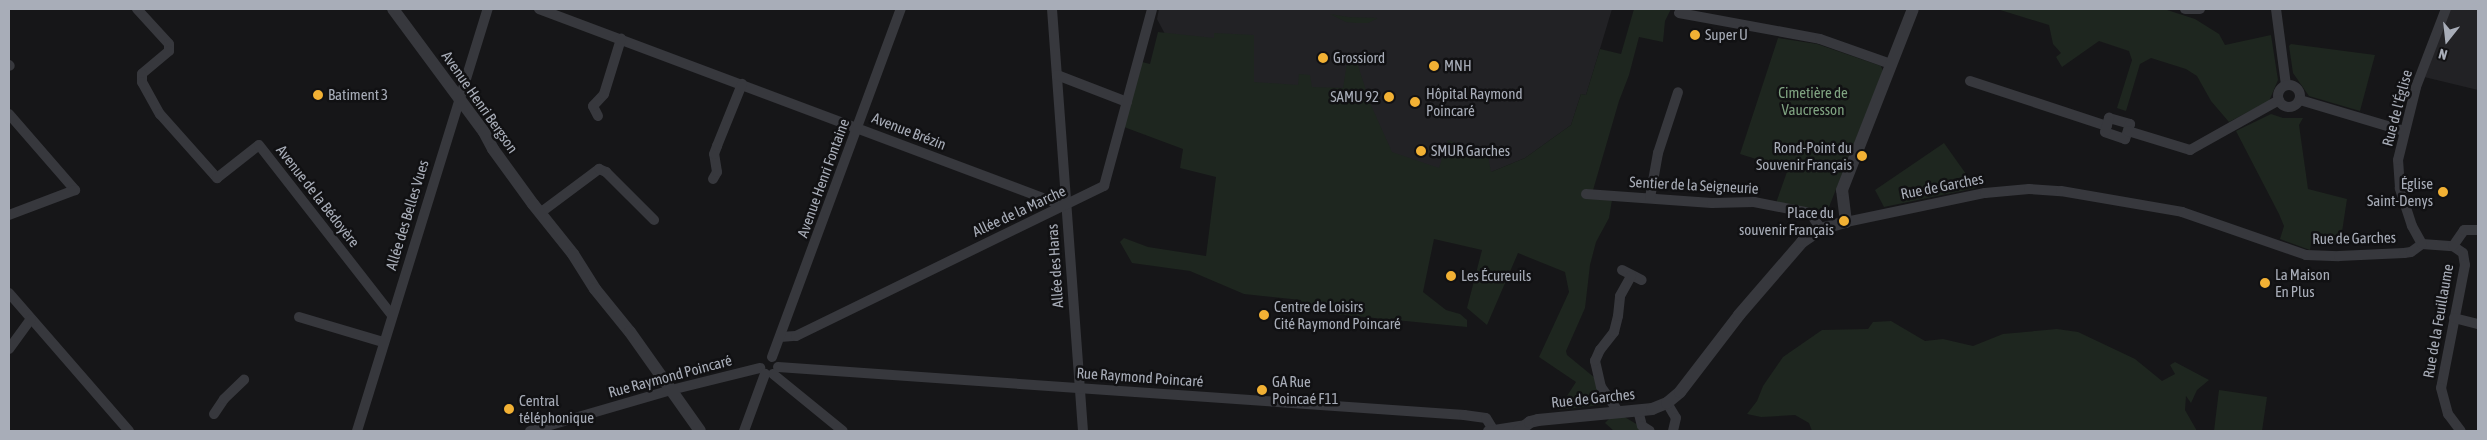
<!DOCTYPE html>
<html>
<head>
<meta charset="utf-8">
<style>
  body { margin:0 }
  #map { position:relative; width:2487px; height:440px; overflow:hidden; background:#161618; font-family:"Asap Condensed",sans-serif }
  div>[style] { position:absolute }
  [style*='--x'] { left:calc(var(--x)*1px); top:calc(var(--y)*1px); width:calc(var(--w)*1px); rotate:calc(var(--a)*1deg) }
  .built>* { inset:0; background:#222225 }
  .green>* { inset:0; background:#1e261f }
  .minor>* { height:10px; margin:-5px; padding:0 5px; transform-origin:5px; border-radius:5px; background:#37383d }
  .minor>.ring { margin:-5px; padding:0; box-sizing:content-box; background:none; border:10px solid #37383d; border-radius:50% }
  .tertiary>* { height:12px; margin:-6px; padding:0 6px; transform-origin:6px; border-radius:6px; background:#37383d }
  .dots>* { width:14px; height:14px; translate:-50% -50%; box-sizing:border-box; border:2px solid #111113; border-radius:50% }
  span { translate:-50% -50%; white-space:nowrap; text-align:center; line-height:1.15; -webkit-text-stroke:5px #111113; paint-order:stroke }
  .poi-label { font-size:15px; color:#a8adb8 }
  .left { translate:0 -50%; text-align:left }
  .right { translate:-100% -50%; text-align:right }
  .park-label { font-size:15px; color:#7fa381 }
  .street-label { font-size:15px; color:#a8adb8 }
  .frame { position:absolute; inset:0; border:10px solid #a8adb8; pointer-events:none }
  .north { position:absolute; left:2422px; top:15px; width:50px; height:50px; -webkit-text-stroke:4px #111113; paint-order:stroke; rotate:196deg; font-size:14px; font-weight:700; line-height:20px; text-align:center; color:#a8adb8 }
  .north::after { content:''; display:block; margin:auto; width:18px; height:22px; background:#a8adb8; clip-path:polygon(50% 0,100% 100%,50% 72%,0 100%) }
</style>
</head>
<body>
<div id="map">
  <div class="built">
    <i style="clip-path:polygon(1159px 9px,1612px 9px,1586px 95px,1581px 94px,1571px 125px,1525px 158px,1467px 182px,1387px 155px,1165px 34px,1157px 19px)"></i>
    <i style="clip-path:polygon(2446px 9px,2478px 9px,2478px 90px,2420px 76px)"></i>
  </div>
  <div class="green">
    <i style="clip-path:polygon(1634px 9px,1671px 9px,1665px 21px,1663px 42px,1639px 37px,1629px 75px,1619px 101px,1591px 197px,1612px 200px,1609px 218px,1596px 242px,1590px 265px,1585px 308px,1566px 351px,1567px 355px,1595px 378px,1604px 401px,1601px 405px,1558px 410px,1576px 382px,1539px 357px,1569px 292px,1565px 272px,1518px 253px,1487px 325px,1467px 308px,1482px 250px,1434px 239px,1423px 292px,1446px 310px,1460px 314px,1467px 320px,1467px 327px,1303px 311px,1301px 300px,1244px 294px,1190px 271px,1132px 263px,1120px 242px,1124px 238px,1148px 247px,1206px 256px,1216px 177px,1180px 168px,1183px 149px,1124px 127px,1142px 62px,1150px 64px,1158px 32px,1214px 38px,1214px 33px,1254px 35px,1254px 82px,1298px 85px,1299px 74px,1310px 75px,1312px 87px,1343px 88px,1348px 57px,1356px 59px,1370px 103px,1392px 152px,1439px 168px,1448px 140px,1488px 156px,1491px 172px,1525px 158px,1571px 125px,1581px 94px,1586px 95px,1600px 49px,1621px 54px)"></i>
    <i style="clip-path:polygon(1997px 9px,2164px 9px,2195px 19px,2219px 34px,2225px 45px,2271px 35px,2278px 80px,2269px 101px,2229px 122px,2211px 101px,2197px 76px,2186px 69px,2151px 58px,2140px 64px,2126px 111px,2117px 108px,2132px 60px,2129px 51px,2099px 41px,2062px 67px,2056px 57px,2061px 53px,2053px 44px,2049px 25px)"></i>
    <i style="clip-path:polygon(1330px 14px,1348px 17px,1378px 18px,1368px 23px,1356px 23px,1346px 22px)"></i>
    <i style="clip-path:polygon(1778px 38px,1817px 44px,1881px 66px,1883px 71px,1829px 207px,1820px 212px,1776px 203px,1788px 169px,1740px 154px)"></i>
    <i style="clip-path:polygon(2291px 44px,2375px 55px,2360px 111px,2309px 96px,2293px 73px,2289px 46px)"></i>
    <i style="clip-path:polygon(2271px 114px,2283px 118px,2303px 118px,2299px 125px,2308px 189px,2347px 199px,2340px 245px,2311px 243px,2310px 250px,2280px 239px,2284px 226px,2279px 214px,2236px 131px)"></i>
    <i style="clip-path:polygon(1944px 143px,1976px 188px,1884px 207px,1875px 190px)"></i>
    <i style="clip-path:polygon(1891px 321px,1925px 341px,1943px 339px,1973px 346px,2003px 334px,2057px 329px,2078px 332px,2135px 359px,2162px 381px,2175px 374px,2170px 365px,2175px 362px,2209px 380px,2197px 390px,2191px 403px,2186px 396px,2185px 410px,2197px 431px,1812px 431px,1809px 423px,1795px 415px,1761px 417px,1747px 414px,1757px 401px,1763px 386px,1783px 357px,1822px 330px,1868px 329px,1873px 322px)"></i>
    <i style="clip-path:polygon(2219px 390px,2267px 397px,2262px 431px,2214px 431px)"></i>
    <i style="clip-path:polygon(1623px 416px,1648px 431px,1614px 431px,1605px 423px,1610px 418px)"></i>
  </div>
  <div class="minor">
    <i style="--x:137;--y:9;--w:47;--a:47.6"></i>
    <i style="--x:169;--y:44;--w:7;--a:90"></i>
    <i style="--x:169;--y:51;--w:35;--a:140"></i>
    <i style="--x:142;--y:74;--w:8;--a:90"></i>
    <i style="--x:142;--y:82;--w:37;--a:61"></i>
    <i style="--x:160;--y:114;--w:86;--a:48.3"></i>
    <i style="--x:217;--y:178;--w:53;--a:-38.2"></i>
    <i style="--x:259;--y:145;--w:216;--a:52"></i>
    <i style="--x:539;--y:9;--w:547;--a:20.56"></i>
    <i style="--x:1051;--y:201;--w:15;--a:11"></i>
    <i style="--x:1052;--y:9;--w:423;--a:85.8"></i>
    <i style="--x:2185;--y:9;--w:15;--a:0"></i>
    <i style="--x:2276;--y:9;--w:77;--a:82.5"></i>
    <i style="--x:1679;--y:13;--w:143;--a:10.4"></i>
    <i style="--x:1820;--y:39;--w:75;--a:19.4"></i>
    <i style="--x:9;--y:65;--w:1;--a:45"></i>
    <i style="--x:1057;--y:75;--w:75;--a:21.1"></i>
    <i style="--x:1970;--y:81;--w:144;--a:18.2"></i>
    <i class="ring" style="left:2278px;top:85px;width:12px;height:12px"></i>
    <i style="--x:2300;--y:100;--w:109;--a:16.6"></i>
    <i style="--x:9;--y:114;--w:101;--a:49"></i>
    <i style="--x:75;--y:190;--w:71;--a:159.3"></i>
    <i style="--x:598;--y:116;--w:11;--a:-117"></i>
    <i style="--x:593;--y:106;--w:16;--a:-47"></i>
    <i style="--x:604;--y:94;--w:58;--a:-72.8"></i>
    <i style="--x:2109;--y:118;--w:22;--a:16"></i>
    <i style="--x:2130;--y:124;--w:16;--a:108"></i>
    <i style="--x:2125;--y:139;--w:21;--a:-161"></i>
    <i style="--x:2105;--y:132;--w:15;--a:-74"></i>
    <i style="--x:2128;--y:131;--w:65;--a:17"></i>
    <i style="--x:2190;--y:150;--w:102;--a:-29.3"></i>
    <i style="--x:713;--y:179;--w:8;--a:-60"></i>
    <i style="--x:717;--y:172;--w:18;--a:-99"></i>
    <i style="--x:714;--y:154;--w:9;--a:-69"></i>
    <i style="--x:717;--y:146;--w:67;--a:-68"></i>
    <i style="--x:1586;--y:194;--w:126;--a:4.1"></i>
    <i style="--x:1712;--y:203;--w:42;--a:-1.4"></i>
    <i style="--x:1754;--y:202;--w:57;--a:11.1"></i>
    <i style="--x:1810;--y:213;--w:19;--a:55"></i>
    <i style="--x:1650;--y:198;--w:46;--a:-79.9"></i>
    <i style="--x:1658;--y:153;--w:64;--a:-71.8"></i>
    <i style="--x:540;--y:213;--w:74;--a:-36.7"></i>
    <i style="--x:599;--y:169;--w:8;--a:23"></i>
    <i style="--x:606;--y:172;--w:68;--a:45"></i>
    <i style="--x:1846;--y:222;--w:142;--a:-11.8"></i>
    <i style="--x:1985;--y:193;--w:44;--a:-5.2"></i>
    <i style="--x:2029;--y:189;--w:32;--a:4"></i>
    <i style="--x:2061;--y:191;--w:123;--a:9.8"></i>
    <i style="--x:2182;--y:212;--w:131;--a:19.1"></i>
    <i style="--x:2306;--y:255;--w:33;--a:2"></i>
    <i style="--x:2339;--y:256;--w:65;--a:-2.6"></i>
    <i style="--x:2404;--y:253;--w:7;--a:-8"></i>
    <i style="--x:2411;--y:252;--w:14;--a:-36"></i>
    <i style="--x:2422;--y:244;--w:31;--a:4"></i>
    <i style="--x:2453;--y:246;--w:12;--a:35"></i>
    <i style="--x:2463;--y:253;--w:12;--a:81"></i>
    <i style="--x:2465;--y:265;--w:125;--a:101"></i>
    <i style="--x:2441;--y:388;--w:27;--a:75"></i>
    <i style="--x:2448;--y:414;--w:21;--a:53"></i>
    <i style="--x:2422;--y:244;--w:21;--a:-119"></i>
    <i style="--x:2412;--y:226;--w:40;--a:-108"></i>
    <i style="--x:2400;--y:188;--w:28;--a:-94"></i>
    <i style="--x:2398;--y:160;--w:75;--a:-76.1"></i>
    <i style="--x:2416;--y:87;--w:84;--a:-69"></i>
    <i style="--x:2453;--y:246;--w:19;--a:-55"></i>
    <i style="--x:2464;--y:230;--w:14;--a:0"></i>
    <i style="--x:1622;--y:270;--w:22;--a:27"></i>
    <i style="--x:9;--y:293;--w:183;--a:49"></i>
    <i style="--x:299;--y:317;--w:88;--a:16.6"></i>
    <i style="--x:2454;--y:318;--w:25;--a:14"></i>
    <i style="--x:780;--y:337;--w:16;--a:-4"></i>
    <i style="--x:796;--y:336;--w:343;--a:-26"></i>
    <i style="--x:1104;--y:186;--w:183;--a:-74.8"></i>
    <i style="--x:9;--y:349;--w:37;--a:-54"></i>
    <i style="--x:772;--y:357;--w:371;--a:-69.7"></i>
    <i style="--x:778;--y:367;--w:688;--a:4"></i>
    <i style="--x:1464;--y:415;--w:22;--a:8"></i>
    <i style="--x:1486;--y:418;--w:13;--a:58"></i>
    <i style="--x:773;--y:374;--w:90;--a:39.2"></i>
    <i style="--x:1667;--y:403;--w:17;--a:59"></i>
    <i style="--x:1676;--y:418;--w:13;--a:103"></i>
    <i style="--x:1638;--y:410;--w:16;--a:76"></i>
    <i style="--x:1642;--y:426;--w:9;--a:32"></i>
    <i style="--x:1618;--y:411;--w:29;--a:-125"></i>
    <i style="--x:1601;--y:387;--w:27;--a:-103"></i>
    <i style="--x:1595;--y:361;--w:12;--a:-66"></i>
    <i style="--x:1600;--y:350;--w:23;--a:-52"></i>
    <i style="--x:1614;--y:332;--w:16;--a:-76"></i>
    <i style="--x:1618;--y:316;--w:20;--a:-84"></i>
    <i style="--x:1620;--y:296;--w:23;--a:-61"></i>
    <i style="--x:214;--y:414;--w:18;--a:-56"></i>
    <i style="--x:224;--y:399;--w:28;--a:-44"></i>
    <i style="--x:357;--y:431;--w:442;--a:-72.8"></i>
    <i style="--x:530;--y:431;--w:147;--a:-16.2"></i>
    <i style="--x:671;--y:390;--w:92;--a:-13.9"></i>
    <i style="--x:744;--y:431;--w:61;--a:-69.8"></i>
    <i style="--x:1488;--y:431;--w:37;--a:-9"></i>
  </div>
  <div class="tertiary">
    <i style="--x:393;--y:9;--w:153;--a:53.5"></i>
    <i style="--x:484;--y:132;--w:19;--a:62"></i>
    <i style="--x:493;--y:149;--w:68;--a:54"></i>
    <i style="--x:533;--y:204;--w:64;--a:51.3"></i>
    <i style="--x:573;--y:254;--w:41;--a:57.8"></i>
    <i style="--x:595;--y:289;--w:55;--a:50.9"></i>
    <i style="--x:630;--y:332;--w:121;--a:54.7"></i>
    <i style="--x:1519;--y:431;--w:14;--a:-39"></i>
    <i style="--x:1530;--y:422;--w:8;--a:-14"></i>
    <i style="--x:1538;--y:420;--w:115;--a:-5.5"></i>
    <i style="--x:1652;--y:409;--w:16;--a:-22"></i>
    <i style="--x:1667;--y:403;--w:17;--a:-40"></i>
    <i style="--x:1680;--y:392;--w:97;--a:-52.5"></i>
    <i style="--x:1739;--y:315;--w:96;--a:-49.2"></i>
    <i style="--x:1802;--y:242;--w:23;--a:-34"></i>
    <i style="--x:1821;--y:229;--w:26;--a:-16"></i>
    <i style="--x:1846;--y:222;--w:32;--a:-97"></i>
    <i style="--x:1842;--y:190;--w:194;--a:-68.6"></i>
  </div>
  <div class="dots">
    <i style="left:1695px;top:35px;background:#f2b134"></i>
    <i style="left:1323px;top:58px;background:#f2b134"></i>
    <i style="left:1434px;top:66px;background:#f2b134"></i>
    <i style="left:318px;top:95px;background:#f2b134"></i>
    <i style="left:1389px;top:97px;background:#f2b134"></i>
    <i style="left:1415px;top:102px;background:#f2b134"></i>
    <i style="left:1421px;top:151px;background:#f2b134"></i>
    <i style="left:1862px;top:156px;background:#f2b134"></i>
    <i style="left:2443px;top:192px;background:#f2b134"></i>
    <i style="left:1844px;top:221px;background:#f2b134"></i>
    <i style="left:1451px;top:276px;background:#f2b134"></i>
    <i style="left:2265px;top:283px;background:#f2b134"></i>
    <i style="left:1264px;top:315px;background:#f2b134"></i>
    <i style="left:1262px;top:390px;background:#f2b134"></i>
    <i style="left:509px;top:409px;background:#f2b134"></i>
  </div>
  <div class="poi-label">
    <span class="left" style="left:1705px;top:35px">Super U</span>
    <span class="left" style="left:1333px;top:58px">Grossiord</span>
    <span class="left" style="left:1444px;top:66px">MNH</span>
    <span class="left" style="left:1426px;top:102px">Hôpital Raymond<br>Poincaré</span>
    <span class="left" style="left:328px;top:95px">Batiment 3</span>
    <span class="right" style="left:1379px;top:97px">SAMU 92</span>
    <span class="right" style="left:1852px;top:156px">Rond-Point du<br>Souvenir Français</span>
    <span class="left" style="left:1431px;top:151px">SMUR Garches</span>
    <span class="right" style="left:2433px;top:192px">Église<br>Saint-Denys</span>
    <span class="right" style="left:1834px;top:221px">Place du<br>souvenir Français</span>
    <span class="left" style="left:2275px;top:283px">La Maison<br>En Plus</span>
    <span class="left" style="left:1461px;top:276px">Les Écureuils</span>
    <span class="left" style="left:1274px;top:315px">Centre de Loisirs<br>Cité Raymond Poincaré</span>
    <span class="left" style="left:1272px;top:390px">GA Rue<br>Poincaé F11</span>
    <span class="left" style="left:519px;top:409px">Central<br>téléphonique</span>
  </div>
  <div class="park-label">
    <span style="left:1813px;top:101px">Cimetière de<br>Vaucresson</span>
  </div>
  <div class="street-label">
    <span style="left:480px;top:102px;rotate:55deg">Avenue Henri Bergson</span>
    <span style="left:2397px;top:108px;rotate:-75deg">Rue de l'Église</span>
    <span style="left:909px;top:131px;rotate:21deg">Avenue Brézin</span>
    <span style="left:823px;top:178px;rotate:-70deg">Avenue Henri Fontaine</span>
    <span style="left:1694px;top:185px;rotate:3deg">Sentier de la Seigneurie</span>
    <span style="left:1942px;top:186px;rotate:-11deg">Rue de Garches</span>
    <span style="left:318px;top:196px;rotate:52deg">Avenue de la Bédoyère</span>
    <span style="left:1019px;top:211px;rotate:-25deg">Allée de la Marche</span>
    <span style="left:407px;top:215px;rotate:-73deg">Allée des Belles Vues</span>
    <span style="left:2354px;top:238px;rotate:-1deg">Rue de Garches</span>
    <span style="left:1055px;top:266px;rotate:-94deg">Allée des Haras</span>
    <span style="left:2438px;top:321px;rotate:-80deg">Rue de la Feuillaume</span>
    <span style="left:670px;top:376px;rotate:-15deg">Rue Raymond Poincaré</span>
    <span style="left:1140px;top:377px;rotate:4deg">Rue Raymond Poincaré</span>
    <span style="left:1593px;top:398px;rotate:-6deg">Rue de Garches</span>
  </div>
  <div class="frame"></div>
  <div class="north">N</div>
</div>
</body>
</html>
